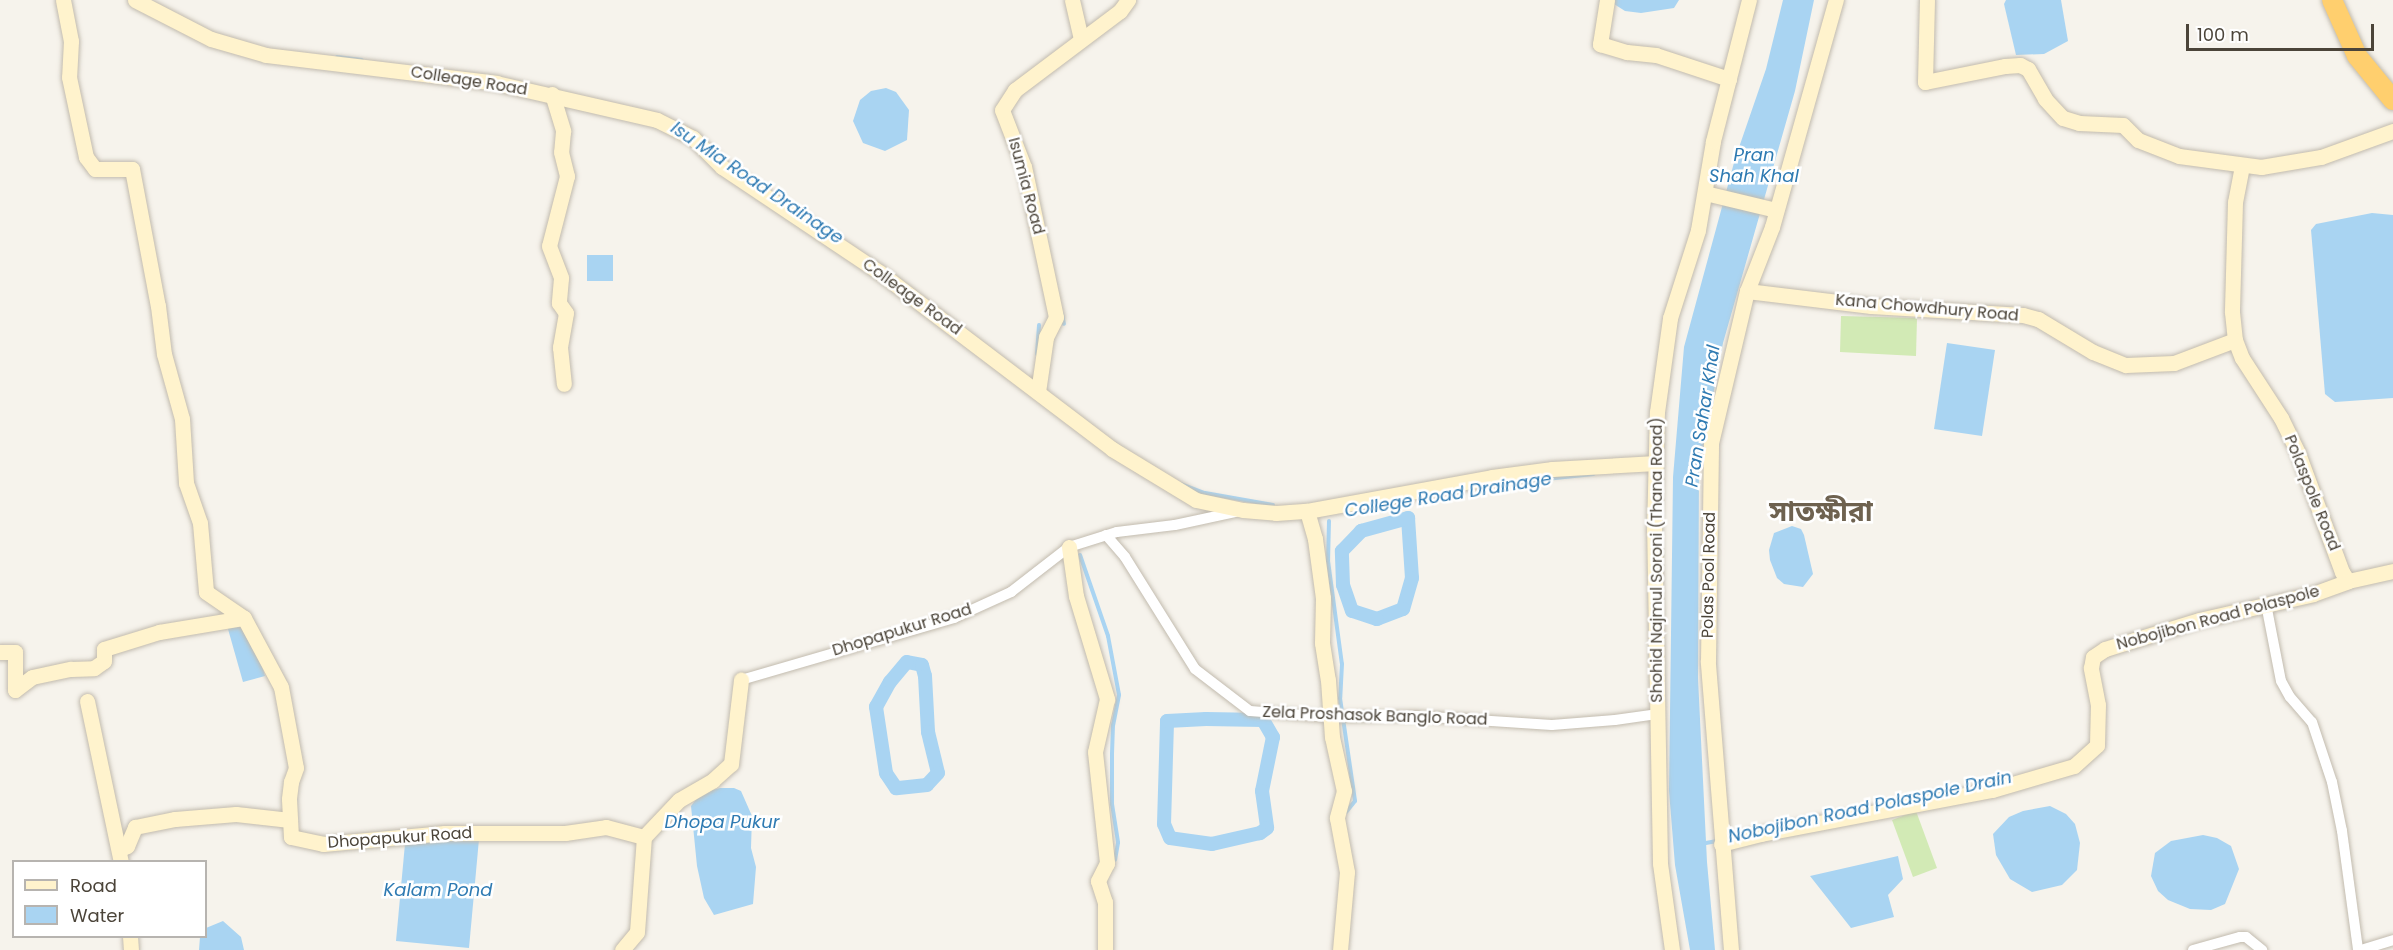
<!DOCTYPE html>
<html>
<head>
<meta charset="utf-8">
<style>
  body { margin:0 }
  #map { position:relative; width:2393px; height:950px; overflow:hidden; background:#f6f3ec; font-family:Poppins,"Noto Sans Bengali",sans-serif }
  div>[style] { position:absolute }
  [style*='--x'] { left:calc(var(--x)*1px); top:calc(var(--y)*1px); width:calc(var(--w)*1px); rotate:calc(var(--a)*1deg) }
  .green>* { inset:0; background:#d2eab5 }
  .water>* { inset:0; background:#a9d4f2 }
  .stream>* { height:4px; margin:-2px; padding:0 2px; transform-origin:2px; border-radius:2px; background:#a9d4f2 }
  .canal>* { height:14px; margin:-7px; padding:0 7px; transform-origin:7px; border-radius:7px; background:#a9d4f2 }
  .roads { filter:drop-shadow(0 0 2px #c2bbae) drop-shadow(0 0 2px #c2bbae) }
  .street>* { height:10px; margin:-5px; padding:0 5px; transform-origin:5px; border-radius:5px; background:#fff }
  .secondary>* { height:15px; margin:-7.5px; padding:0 7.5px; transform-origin:7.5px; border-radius:7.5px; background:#fff3cd }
  .highway>* { height:20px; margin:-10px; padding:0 10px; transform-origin:10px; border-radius:10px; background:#ffcf6e }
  span { translate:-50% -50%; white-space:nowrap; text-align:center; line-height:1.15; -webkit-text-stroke:5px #fff; paint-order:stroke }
  .street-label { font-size:16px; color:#4b4439 }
  .water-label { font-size:18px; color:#2e7ab2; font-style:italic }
  .town-label { font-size:28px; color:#6e6250; font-weight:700 }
  .legend { position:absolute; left:12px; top:860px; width:195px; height:78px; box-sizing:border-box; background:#fff; border:2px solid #b7b4b0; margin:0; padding:8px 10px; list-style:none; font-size:18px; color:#4b4439 }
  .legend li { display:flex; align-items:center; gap:12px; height:30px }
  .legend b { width:30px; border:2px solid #b7b4b0 }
  .scale { position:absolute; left:2186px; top:24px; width:188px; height:27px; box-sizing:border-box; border:3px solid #4b4439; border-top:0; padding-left:8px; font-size:18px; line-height:21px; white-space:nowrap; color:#4b4439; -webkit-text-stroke:4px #fff; paint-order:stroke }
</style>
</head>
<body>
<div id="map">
  <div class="green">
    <i style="clip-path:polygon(1841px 316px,1917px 318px,1916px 356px,1840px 352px)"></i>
    <i style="clip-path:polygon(1916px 811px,1937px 868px,1913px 877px,1892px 820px)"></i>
  </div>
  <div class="water">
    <i style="clip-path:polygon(1613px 0,1679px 0,1674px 8px,1641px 13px,1625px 11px,1614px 4px)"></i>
    <i style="clip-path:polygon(1783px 0,1814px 0,1795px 91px,1723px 343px,1699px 470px,1698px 678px,1707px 862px,1715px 950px,1690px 950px,1675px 865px,1669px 791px,1673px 477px,1684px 347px,1735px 159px,1766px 69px)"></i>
    <i style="clip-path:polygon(2006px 0,2061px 0,2068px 41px,2044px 54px,2016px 55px,2004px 4px)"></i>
    <i style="clip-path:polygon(886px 88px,896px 92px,909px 110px,907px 140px,885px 151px,863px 143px,853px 121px,860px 100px,871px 91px)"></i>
    <i style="clip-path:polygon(2372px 213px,2393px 215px,2393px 398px,2335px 402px,2325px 394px,2311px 230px,2316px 224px)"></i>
    <i style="clip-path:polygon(587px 255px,613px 255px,613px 281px,587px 281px)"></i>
    <i style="clip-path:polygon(1947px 343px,1995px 350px,1982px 436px,1934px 429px)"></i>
    <i style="clip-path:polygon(1792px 526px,1801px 529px,1804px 535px,1813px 574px,1803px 587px,1784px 584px,1777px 578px,1770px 560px,1769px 550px,1774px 533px)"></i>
    <i style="clip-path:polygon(248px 616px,265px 676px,243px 682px,226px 622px)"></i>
    <i style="clip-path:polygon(720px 788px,734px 788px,741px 791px,752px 816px,751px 848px,756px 867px,753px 904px,714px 915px,704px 898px,697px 866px,691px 806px,701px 793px)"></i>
    <i style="clip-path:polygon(2050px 806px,2066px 814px,2075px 824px,2080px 843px,2077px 870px,2062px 885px,2032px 892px,2010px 879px,1996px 855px,1993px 834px,2009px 817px,2023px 811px)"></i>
    <i style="clip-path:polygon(406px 833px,479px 839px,469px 948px,396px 941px)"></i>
    <i style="clip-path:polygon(2203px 835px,2217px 838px,2231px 846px,2239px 869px,2225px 904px,2211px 910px,2190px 909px,2168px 900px,2158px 891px,2151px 876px,2155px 853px,2171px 841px)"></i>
    <i style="clip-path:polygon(1898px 856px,1903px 879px,1888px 895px,1894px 917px,1851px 928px,1810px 876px)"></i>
    <i style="clip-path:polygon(223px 921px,241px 937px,244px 950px,199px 950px,200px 937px,206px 936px,206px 928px)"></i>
  </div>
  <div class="stream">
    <i style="--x:337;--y:57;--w:25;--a:7"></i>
    <i style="--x:1062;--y:314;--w:10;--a:79"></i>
    <i style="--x:1037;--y:354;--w:29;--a:-86"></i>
    <i style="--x:1181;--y:484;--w:26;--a:21"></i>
    <i style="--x:1205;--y:493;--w:69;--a:10"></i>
    <i style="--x:1487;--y:485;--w:107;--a:-5.9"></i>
    <i style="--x:1369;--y:507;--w:25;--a:-11"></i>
    <i style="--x:1329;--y:521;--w:40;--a:91.4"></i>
    <i style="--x:1328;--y:561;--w:104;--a:82.3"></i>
    <i style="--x:1342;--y:664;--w:34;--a:93"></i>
    <i style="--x:1340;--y:698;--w:104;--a:81.7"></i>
    <i style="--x:1355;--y:801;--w:14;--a:129"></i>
    <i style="--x:1080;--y:555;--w:86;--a:70.9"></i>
    <i style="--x:1108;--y:636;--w:60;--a:79.4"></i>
    <i style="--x:1119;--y:695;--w:31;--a:101"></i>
    <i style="--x:1113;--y:725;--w:29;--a:92"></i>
    <i style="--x:1112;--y:754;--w:50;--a:90"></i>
    <i style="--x:1112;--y:804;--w:39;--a:81"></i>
    <i style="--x:1118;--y:843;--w:17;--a:100"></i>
    <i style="--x:1706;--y:843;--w:11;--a:-10"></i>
  </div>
  <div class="canal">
    <i style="--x:1408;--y:518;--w:60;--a:86.2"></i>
    <i style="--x:1412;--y:578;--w:32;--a:106"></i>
    <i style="--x:1403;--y:609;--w:28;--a:159"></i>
    <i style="--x:1377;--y:619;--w:26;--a:-162"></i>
    <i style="--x:1352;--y:611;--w:28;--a:-109"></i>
    <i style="--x:1343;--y:585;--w:34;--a:-92"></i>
    <i style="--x:1342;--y:551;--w:28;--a:-46"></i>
    <i style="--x:1361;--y:531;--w:49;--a:-15.5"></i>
    <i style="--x:907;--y:662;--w:15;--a:11"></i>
    <i style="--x:922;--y:665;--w:11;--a:75"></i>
    <i style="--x:925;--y:676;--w:56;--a:86.9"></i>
    <i style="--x:928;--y:732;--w:42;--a:76.3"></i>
    <i style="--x:938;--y:773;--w:16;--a:133"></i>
    <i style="--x:927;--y:785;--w:31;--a:174"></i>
    <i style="--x:896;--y:788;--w:18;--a:-124"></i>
    <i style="--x:886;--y:773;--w:67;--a:-98.6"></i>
    <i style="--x:876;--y:707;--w:29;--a:-61"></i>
    <i style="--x:890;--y:682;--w:26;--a:-50"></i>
    <i style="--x:1206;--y:719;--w:57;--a:1"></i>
    <i style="--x:1263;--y:720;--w:20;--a:60"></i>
    <i style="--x:1273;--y:737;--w:55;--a:101.5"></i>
    <i style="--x:1262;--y:791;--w:37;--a:82"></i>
    <i style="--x:1267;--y:828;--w:9;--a:144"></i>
    <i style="--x:1260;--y:833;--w:49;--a:167.1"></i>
    <i style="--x:1212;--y:844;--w:42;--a:-171.9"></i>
    <i style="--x:1170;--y:838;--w:15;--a:-113"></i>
    <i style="--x:1164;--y:824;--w:103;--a:-88.3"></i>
    <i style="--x:1167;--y:721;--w:39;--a:-3"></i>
  </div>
  <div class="roads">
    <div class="street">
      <i style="--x:1106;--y:535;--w:29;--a:49"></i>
      <i style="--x:1125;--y:557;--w:132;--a:58"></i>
      <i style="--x:1195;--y:669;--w:69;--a:37.4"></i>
      <i style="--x:1250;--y:711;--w:79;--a:4.3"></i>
      <i style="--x:1329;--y:717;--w:87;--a:-0.7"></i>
      <i style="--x:1416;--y:716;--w:136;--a:3.8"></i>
      <i style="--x:1552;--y:725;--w:63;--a:-4.5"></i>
      <i style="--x:1615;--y:720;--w:42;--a:-8.1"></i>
      <i style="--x:2266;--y:604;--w:78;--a:79"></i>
      <i style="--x:2281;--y:681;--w:18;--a:61"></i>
      <i style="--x:2290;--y:697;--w:33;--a:49"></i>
      <i style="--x:2312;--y:722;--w:63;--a:71.6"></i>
      <i style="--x:2332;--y:782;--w:50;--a:78.5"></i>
      <i style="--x:2342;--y:831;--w:120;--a:82.3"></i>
      <i style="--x:741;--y:680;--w:222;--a:-16.2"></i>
      <i style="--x:954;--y:618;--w:63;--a:-24.5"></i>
      <i style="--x:1011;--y:592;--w:73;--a:-37.8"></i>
      <i style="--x:1069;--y:547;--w:50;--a:-17.4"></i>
      <i style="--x:1117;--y:532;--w:58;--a:-6.9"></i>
      <i style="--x:1175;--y:525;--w:66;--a:-12.2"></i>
      <i style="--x:2193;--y:950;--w:49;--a:-15.5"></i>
      <i style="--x:2240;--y:937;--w:6;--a:0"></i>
      <i style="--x:2246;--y:937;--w:21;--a:39"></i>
      <i style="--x:2361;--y:950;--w:34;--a:-17"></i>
    </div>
    <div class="secondary">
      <i style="--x:63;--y:0;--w:42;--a:79"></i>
      <i style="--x:71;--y:41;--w:36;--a:93"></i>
      <i style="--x:69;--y:77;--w:82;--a:78"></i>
      <i style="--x:86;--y:157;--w:15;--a:53"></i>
      <i style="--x:95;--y:169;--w:37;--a:0"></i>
      <i style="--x:132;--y:169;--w:139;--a:79.3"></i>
      <i style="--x:158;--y:306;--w:48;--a:82.9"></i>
      <i style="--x:164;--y:354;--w:67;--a:74.5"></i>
      <i style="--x:182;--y:419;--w:64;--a:86.4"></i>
      <i style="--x:186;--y:483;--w:42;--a:70.7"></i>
      <i style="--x:200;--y:523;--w:69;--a:85"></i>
      <i style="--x:206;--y:592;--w:46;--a:34.4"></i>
      <i style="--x:244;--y:618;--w:78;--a:61.8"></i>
      <i style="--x:281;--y:687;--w:82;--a:79.5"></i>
      <i style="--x:296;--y:768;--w:15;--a:110"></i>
      <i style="--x:291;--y:782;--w:17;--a:97"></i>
      <i style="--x:289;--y:799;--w:38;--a:87"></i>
      <i style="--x:291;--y:837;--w:33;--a:12"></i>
      <i style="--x:323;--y:844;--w:122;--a:-5.2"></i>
      <i style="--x:445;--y:833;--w:120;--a:0"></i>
      <i style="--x:565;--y:833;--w:41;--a:-8.3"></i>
      <i style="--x:606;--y:827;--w:39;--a:15"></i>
      <i style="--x:644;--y:837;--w:51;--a:-46.6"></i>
      <i style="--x:679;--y:800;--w:39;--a:-30"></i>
      <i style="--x:713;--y:780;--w:24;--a:-42"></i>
      <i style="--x:731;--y:764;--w:85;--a:-83.2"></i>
      <i style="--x:135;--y:0;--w:85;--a:27.2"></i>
      <i style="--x:211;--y:39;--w:57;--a:16.2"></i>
      <i style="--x:266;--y:55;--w:232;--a:6.9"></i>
      <i style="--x:496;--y:83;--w:165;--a:12.9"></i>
      <i style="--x:657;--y:120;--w:40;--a:26.6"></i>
      <i style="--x:693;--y:138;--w:41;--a:45"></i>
      <i style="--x:722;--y:167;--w:189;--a:33.8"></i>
      <i style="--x:879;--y:272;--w:293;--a:37.2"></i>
      <i style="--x:1112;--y:449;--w:98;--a:31.3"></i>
      <i style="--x:1196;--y:500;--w:48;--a:12"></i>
      <i style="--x:1243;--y:510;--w:33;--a:5"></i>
      <i style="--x:1276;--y:513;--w:31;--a:-4"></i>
      <i style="--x:1307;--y:511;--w:188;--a:-10.4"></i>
      <i style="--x:1492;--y:477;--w:61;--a:-7.6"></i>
      <i style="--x:1552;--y:469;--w:104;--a:-3.3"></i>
      <i style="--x:1072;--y:0;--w:40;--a:77"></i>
      <i style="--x:1607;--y:0;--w:45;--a:99"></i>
      <i style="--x:1600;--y:44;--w:28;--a:17"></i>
      <i style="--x:1627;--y:52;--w:29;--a:6"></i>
      <i style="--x:1656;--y:55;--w:77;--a:18.2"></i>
      <i style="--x:1927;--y:0;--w:82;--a:91.4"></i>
      <i style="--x:1925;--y:82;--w:82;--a:-11.3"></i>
      <i style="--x:2005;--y:66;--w:15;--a:-4"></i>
      <i style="--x:2020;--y:65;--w:9;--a:27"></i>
      <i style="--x:2028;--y:69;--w:34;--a:60"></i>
      <i style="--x:2045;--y:99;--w:26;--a:47"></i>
      <i style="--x:2063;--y:118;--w:17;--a:17"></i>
      <i style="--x:2079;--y:123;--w:44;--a:2.6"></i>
      <i style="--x:2123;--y:125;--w:21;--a:45"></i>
      <i style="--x:2138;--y:140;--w:44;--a:21.3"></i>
      <i style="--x:2179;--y:156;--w:83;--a:7.6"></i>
      <i style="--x:2261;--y:167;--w:61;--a:-9.5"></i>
      <i style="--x:2321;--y:157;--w:77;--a:-19.9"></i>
      <i style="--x:552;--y:94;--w:39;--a:73"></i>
      <i style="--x:563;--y:131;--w:21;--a:95"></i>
      <i style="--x:561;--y:152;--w:25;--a:76"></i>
      <i style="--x:567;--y:176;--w:72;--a:104.4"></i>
      <i style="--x:549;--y:246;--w:34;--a:69"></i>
      <i style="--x:561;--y:278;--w:25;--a:95"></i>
      <i style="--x:559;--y:303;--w:12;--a:55"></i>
      <i style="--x:566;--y:313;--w:35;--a:100"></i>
      <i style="--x:560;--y:347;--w:37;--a:84"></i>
      <i style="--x:2242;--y:166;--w:37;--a:101"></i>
      <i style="--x:2235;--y:202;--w:110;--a:91.6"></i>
      <i style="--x:2232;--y:312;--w:28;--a:84"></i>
      <i style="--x:2235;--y:340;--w:19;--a:69"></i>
      <i style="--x:2242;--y:358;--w:72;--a:57"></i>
      <i style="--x:2281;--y:418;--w:39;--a:64"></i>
      <i style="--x:2298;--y:453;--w:127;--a:69.7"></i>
      <i style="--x:2342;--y:572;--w:11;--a:56"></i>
      <i style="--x:1705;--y:193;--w:73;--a:13.5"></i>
      <i style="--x:1747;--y:291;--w:125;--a:6.9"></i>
      <i style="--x:1871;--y:306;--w:152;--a:3.4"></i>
      <i style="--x:2023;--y:315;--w:16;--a:15"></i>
      <i style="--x:2038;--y:319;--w:64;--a:31"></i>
      <i style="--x:2093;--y:352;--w:35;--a:22"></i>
      <i style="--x:2126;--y:365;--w:48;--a:-2.4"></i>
      <i style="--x:2174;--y:363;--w:65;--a:-20.7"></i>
      <i style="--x:1038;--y:392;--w:56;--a:-81.7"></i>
      <i style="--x:1046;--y:337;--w:22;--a:-63"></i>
      <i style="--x:1056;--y:317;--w:153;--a:-102"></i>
      <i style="--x:1024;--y:167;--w:61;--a:-111.1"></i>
      <i style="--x:1002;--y:110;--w:24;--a:-57"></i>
      <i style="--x:1015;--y:90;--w:131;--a:-37"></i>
      <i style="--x:1120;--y:11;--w:14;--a:-54"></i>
      <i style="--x:1307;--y:511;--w:29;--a:74"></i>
      <i style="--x:1315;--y:539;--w:60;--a:82.3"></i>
      <i style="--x:1323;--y:598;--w:45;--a:91.3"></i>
      <i style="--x:1322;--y:643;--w:37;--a:81"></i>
      <i style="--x:1328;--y:680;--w:57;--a:86"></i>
      <i style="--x:1332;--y:737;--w:55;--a:77.5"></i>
      <i style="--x:1344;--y:791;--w:28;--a:105"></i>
      <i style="--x:1337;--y:818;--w:55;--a:79.5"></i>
      <i style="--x:1347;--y:872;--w:78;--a:95.1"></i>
      <i style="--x:1069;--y:547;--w:49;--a:81.9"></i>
      <i style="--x:1076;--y:596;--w:108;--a:73.2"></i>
      <i style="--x:1107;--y:699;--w:54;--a:102.8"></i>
      <i style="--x:1095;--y:752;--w:112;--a:83.8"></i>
      <i style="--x:1107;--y:863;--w:20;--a:117"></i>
      <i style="--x:1098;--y:881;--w:22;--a:72"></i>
      <i style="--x:1105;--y:902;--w:48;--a:90"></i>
      <i style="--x:0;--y:652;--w:15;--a:0"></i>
      <i style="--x:15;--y:652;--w:38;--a:90"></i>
      <i style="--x:15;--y:690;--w:21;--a:-37"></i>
      <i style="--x:32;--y:677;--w:40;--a:-12"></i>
      <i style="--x:71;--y:669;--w:23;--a:-2"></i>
      <i style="--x:94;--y:668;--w:12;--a:-35"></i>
      <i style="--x:104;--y:661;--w:12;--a:-90"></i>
      <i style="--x:104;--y:649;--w:58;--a:-17.2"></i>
      <i style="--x:159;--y:632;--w:86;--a:-9.4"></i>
      <i style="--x:87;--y:701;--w:165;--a:78.1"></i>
      <i style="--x:1721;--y:844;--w:41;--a:-14"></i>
      <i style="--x:1761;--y:834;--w:235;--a:-10.8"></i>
      <i style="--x:1992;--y:790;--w:85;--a:-16.3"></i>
      <i style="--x:2074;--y:766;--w:31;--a:-42"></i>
      <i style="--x:2097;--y:745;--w:40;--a:-88.6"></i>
      <i style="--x:2098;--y:705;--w:38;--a:-101"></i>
      <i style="--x:2091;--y:668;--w:11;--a:-80"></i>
      <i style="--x:2093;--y:657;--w:14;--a:-34"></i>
      <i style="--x:2105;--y:649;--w:98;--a:-17.1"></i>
      <i style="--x:2199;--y:620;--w:117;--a:-12.8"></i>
      <i style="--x:2313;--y:594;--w:37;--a:-20"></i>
      <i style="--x:2348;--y:581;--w:46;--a:-12.5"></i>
      <i style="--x:119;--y:850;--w:9;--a:-27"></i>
      <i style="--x:127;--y:846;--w:21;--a:-67"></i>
      <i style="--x:135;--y:827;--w:41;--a:-11.3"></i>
      <i style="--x:175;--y:819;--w:61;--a:-4.7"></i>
      <i style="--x:236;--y:814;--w:54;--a:6.3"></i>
      <i style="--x:130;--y:936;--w:14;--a:86"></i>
      <i style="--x:622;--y:950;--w:23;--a:-50"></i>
      <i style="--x:637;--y:932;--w:95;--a:-85.8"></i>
      <i style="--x:1672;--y:950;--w:88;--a:-97.9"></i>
      <i style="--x:1660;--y:863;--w:331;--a:-91"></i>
      <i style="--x:1654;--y:532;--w:120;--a:-88.6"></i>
      <i style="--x:1657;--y:412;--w:95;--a:-82.1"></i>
      <i style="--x:1670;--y:318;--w:92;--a:-72.3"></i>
      <i style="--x:1698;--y:230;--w:90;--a:-80.4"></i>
      <i style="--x:1713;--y:141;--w:146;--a:-75.7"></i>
      <i style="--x:1731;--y:950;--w:290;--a:-94.6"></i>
      <i style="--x:1708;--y:661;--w:218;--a:-89.2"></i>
      <i style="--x:1711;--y:443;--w:156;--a:-76.7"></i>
      <i style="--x:1747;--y:291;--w:69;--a:-68.7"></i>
      <i style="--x:1772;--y:227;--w:236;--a:-74.3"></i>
    </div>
    <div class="highway">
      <i style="--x:2332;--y:0;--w:61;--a:65.9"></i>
      <i style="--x:2357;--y:56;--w:57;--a:50.7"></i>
    </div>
  </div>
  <div class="street-label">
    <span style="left:469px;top:81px;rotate:9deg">Colleage Road</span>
    <span style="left:1026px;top:186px;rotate:75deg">Isumia Road</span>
    <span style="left:912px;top:297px;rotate:36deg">Colleage Road</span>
    <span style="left:1927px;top:308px;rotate:5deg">Kana Chowdhury Road</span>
    <span style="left:2312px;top:493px;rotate:68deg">Polaspole Road</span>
    <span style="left:1657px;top:560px;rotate:-90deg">Shohid Najmul Soroni (Thana Road)</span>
    <span style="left:1709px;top:575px;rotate:-89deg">Polas Pool Road</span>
    <span style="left:2218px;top:618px;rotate:-15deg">Nobojibon Road Polaspole</span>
    <span style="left:902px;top:630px;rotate:-17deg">Dhopapukur Road</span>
    <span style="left:1375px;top:716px;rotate:2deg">Zela Proshasok Banglo Road</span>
    <span style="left:400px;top:838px;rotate:-4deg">Dhopapukur Road</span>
  </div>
  <div class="water-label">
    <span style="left:1754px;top:166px">Pran<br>Shah Khal</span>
    <span style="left:757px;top:183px;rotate:34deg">Isu Mia Road Drainage</span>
    <span style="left:1703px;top:416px;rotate:-81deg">Pran Sahar Khal</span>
    <span style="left:1448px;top:495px;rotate:-9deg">College Road Drainage</span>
    <span style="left:1870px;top:807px;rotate:-12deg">Nobojibon Road Polaspole Drain</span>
    <span style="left:722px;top:822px">Dhopa Pukur</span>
    <span style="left:438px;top:890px">Kalam Pond</span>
  </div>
  <div class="town-label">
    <span style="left:1821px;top:512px">সাতক্ষীরা</span>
  </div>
  <ul class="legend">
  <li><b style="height:8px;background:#fff3cd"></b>Road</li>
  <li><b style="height:16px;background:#a9d4f2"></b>Water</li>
  </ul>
  <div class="scale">100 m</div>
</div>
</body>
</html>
